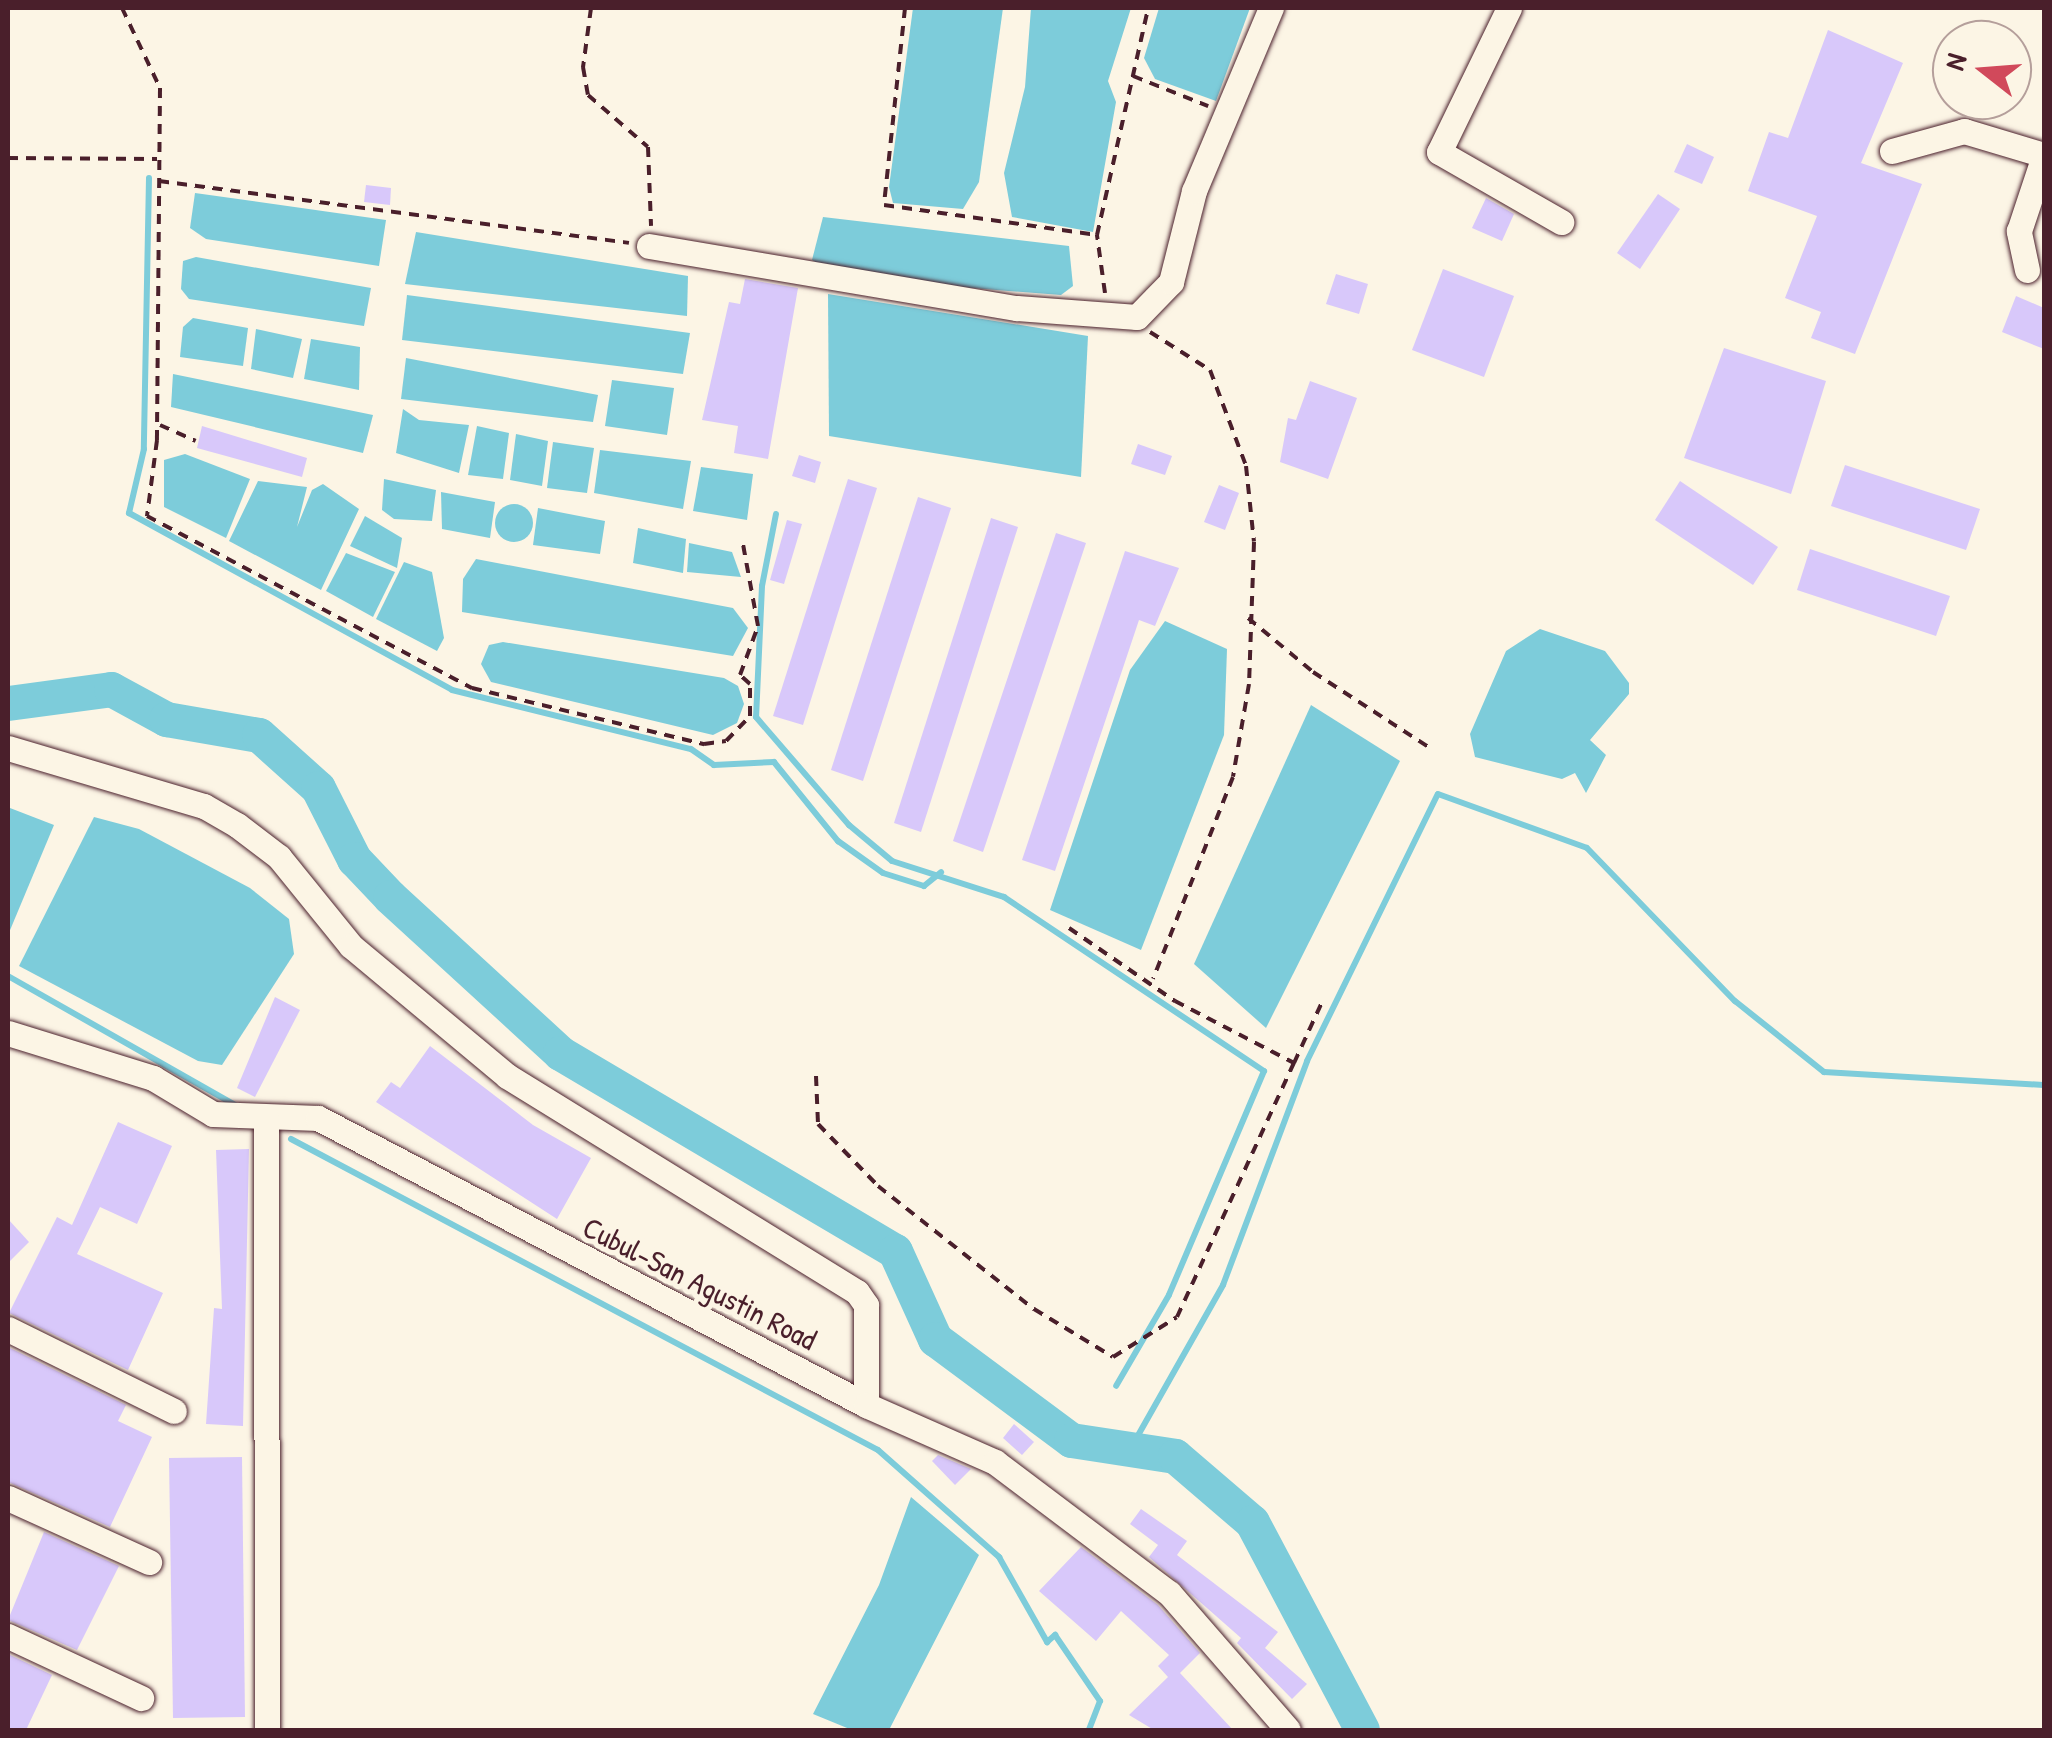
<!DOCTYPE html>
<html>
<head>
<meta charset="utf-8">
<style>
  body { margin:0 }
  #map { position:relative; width:2052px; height:1738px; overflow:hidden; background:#fcf5e5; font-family:"Patrick Hand",sans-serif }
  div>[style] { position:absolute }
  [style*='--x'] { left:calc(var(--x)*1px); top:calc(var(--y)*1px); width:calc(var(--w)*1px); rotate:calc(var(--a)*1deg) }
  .water>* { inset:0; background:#7dccda }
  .round { border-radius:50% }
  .stream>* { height:6px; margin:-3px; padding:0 3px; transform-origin:3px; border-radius:3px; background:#7dccda }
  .river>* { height:35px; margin:-17.5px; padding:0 17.5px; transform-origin:17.5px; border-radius:17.5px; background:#7dccda }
  .building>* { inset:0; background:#d8c8fa }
  .path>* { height:4px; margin-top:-2px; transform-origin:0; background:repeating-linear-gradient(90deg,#4a1f2b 0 10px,transparent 0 18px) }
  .roads { filter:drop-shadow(0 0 2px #4a1f2b) drop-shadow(0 0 2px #4a1f2b) }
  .minor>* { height:25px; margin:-12.5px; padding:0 12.5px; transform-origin:12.5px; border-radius:12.5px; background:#fcf5e5 }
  span { translate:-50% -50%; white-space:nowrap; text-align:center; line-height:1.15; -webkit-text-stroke:10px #fcf5e5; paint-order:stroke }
  .street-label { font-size:30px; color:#4a1f2b }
  .frame { position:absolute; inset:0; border:10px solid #4a1f2b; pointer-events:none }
  .north { position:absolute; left:1932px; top:20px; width:100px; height:100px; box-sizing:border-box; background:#fcf5e5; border:2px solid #b59f9b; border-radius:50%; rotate:287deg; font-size:28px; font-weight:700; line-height:40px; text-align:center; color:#4a1f2b }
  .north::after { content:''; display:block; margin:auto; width:35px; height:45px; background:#d1495b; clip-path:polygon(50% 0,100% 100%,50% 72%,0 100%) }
</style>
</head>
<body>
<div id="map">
  <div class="water">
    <i style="clip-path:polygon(913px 8px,1003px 8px,979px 182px,963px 209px,893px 203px,889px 187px)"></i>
    <i style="clip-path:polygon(1031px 8px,1131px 8px,1108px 81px,1116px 102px,1093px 232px,1012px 217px,1004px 173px,1025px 87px)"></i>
    <i style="clip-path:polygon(1159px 8px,1250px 8px,1216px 101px,1155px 79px,1144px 58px)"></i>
    <i style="clip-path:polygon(195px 193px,386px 220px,379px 266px,206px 239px,190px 228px)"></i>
    <i style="clip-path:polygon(823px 217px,1069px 246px,1073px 286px,1061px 295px,959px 287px,823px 267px,812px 260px)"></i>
    <i style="clip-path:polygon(416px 232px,688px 276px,687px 316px,405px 284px)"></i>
    <i style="clip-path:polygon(196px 257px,371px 288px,364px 326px,189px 299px,181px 289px,183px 261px)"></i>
    <i style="clip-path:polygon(828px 294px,1088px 336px,1081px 477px,829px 436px)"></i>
    <i style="clip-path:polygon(407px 295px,690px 333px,683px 374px,402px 340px)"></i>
    <i style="clip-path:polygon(193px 318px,248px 328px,243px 366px,180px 357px,183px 327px)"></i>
    <i style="clip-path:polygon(256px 329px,302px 339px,293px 378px,251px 369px)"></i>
    <i style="clip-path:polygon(311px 339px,360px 347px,359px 390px,304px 379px)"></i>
    <i style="clip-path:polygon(406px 358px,598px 395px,593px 422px,401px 399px)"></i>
    <i style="clip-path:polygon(173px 374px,373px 415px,363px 453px,171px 407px)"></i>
    <i style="clip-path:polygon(612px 380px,674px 388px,667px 435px,605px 426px)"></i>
    <i style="clip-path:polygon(403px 409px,419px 420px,469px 425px,459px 473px,396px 453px)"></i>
    <i style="clip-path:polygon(477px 426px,509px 433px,503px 479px,468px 475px)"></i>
    <i style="clip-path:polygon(516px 434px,548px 441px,542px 486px,510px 480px)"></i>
    <i style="clip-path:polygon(553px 442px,594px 448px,587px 493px,547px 488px)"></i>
    <i style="clip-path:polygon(600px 450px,691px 461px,683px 509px,594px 493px)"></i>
    <i style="clip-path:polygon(185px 454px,250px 479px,226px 538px,164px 507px,164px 460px)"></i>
    <i style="clip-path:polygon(701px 467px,753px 474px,747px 520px,693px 511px)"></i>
    <i style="clip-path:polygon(384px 479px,436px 490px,432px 521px,394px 519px,382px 510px)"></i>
    <i style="clip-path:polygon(258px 481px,307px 487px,297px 527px,312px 490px,323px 484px,359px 509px,321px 590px,229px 541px)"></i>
    <i style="clip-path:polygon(441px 492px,495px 502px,490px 538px,442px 529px)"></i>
    <i class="round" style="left:495px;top:504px;width:38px;height:38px"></i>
    <i style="clip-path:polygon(538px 508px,605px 521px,600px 554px,533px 545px)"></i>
    <i style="clip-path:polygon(365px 516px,402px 538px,397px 568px,350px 546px)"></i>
    <i style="clip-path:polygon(638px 528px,686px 539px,683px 573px,633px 563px)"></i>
    <i style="clip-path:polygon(689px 543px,732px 552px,741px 577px,687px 572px)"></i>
    <i style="clip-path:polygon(346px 553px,395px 572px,373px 617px,326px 591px)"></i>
    <i style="clip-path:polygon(476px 559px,733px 608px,748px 628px,733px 656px,462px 612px,463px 579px)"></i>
    <i style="clip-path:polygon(404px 562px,432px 572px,444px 638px,437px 651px,376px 619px)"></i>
    <i style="clip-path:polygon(1165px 621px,1227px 649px,1224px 735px,1141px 950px,1050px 910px,1130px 670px)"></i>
    <i style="clip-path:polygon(1540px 629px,1605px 651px,1629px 683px,1629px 694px,1590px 740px,1606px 755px,1586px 793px,1575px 773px,1562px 779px,1475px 757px,1470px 734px,1506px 651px)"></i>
    <i style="clip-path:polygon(503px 642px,724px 678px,738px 686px,744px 704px,737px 723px,713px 735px,491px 682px,481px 664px,489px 645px)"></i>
    <i style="clip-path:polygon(1311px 705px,1400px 761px,1266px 1028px,1194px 964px)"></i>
    <i style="clip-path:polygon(10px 808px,54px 825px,8px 935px,8px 814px)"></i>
    <i style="clip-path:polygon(94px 817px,139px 829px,250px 888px,289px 919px,294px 954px,222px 1065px,198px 1061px,19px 966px)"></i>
    <i style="clip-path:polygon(911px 1497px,979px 1555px,889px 1730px,852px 1730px,813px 1714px,879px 1585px)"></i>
  </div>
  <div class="stream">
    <i style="--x:149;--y:178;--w:271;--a:91.1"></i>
    <i style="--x:144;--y:449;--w:66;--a:103.2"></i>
    <i style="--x:129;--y:513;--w:368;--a:28.7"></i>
    <i style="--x:452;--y:690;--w:246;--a:13.9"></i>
    <i style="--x:691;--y:749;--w:28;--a:35"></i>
    <i style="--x:714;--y:765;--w:60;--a:-2.9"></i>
    <i style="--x:774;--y:762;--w:102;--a:51"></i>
    <i style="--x:838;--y:841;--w:55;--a:35.4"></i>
    <i style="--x:883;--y:873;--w:43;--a:17.6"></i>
    <i style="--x:924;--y:886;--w:22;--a:-39"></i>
    <i style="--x:776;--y:514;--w:73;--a:101"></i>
    <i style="--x:762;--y:586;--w:131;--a:92.6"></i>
    <i style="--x:756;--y:717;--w:143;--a:49.3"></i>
    <i style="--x:849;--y:825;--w:56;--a:39.9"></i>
    <i style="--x:892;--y:861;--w:118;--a:17.8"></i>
    <i style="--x:1004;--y:897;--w:313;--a:33.8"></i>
    <i style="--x:1264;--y:1071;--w:243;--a:113"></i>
    <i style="--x:1169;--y:1295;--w:105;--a:120.2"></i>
    <i style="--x:8;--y:976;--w:261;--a:29.6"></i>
    <i style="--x:291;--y:1139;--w:664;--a:27.92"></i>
    <i style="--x:878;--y:1450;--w:162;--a:41.5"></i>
    <i style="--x:999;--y:1557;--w:98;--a:60.5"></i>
    <i style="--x:1047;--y:1642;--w:11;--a:-41"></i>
    <i style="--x:1055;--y:1635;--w:80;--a:55.7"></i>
    <i style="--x:1100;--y:1701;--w:31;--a:111"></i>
    <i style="--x:1132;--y:1446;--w:185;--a:-60.5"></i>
    <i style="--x:1223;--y:1285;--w:239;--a:-69.4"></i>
    <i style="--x:1307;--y:1061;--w:297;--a:-63.9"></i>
    <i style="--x:1438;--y:794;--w:158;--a:19.9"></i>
    <i style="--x:1587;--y:848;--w:213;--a:46"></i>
    <i style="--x:1735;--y:1001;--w:114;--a:38.6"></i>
    <i style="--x:1824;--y:1072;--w:220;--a:3.4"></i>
  </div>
  <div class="river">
    <i style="--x:8;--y:703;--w:104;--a:-7.7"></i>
    <i style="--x:111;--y:689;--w:63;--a:28.6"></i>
    <i style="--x:166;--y:719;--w:94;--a:9.8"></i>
    <i style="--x:259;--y:735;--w:79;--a:41.9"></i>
    <i style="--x:318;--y:788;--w:80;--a:63.1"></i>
    <i style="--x:354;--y:859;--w:52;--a:46.5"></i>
    <i style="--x:390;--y:897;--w:231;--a:42.5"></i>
    <i style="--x:560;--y:1053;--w:389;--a:30.6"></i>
    <i style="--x:895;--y:1251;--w:97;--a:65.6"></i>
    <i style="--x:935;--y:1339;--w:169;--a:36.6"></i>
    <i style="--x:1071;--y:1440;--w:105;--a:8.7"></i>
    <i style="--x:1175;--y:1456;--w:101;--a:40.6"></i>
    <i style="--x:1252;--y:1522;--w:235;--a:62.1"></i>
  </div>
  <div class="building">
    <i style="clip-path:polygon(1828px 30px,1903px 63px,1861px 163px,1922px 184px,1855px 354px,1811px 338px,1821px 312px,1785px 298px,1817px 216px,1748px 191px,1769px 132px,1788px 138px)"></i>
    <i style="clip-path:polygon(1687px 144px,1714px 157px,1702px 184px,1674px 172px)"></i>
    <i style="clip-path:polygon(366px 185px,391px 188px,390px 205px,364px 202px)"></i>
    <i style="clip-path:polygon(1658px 194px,1680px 209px,1640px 269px,1617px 253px)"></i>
    <i style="clip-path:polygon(1486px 198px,1514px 214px,1502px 241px,1472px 228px)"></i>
    <i style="clip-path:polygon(1443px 269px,1514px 296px,1484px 377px,1412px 350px)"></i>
    <i style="clip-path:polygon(1336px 274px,1368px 284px,1359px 314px,1326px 304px)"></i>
    <i style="clip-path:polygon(745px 279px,798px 288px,768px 459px,734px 453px,738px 426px,702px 420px,729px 302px,740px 304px)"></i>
    <i style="clip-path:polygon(2016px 296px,2044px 308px,2044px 349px,2002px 332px)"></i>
    <i style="clip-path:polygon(1724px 348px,1826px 381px,1791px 494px,1684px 458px)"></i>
    <i style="clip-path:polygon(1310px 381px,1357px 398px,1328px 479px,1280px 462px,1288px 418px,1296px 420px)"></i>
    <i style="clip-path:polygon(202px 426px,307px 458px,302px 477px,197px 448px)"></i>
    <i style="clip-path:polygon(1138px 444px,1172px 456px,1165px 475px,1131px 464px)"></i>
    <i style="clip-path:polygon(799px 455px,821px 462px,815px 483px,792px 476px)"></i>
    <i style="clip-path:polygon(1845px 465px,1980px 509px,1966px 550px,1831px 506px)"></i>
    <i style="clip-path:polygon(848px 479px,877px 488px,803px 725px,773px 716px)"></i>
    <i style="clip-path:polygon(1680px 481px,1778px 547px,1753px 585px,1655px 520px)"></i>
    <i style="clip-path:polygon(1219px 485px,1239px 493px,1225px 530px,1204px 522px)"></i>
    <i style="clip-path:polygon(918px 497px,951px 508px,863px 781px,831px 770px)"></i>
    <i style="clip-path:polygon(991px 518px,1018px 527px,921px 832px,894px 823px)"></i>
    <i style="clip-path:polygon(787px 520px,802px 524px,784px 584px,770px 580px)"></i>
    <i style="clip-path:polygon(1056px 533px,1086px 543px,983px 852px,953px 841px)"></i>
    <i style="clip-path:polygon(1810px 549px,1950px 596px,1936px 636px,1797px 590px)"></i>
    <i style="clip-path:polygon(1125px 551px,1179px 568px,1155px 626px,1139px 620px,1055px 871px,1022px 860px)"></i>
    <i style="clip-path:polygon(275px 997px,300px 1010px,255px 1097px,237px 1088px)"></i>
    <i style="clip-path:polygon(430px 1046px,533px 1125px,591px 1158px,557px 1219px,376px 1102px,391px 1082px,400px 1088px)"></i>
    <i style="clip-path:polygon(118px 1122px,172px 1146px,137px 1224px,100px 1207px,77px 1254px,163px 1293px,128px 1370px,9px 1313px,57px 1217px,72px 1225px)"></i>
    <i style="clip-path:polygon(249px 1149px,243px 1426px,206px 1424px,214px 1308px,222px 1309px,216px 1150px)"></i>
    <i style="clip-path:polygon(8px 1219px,29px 1242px,8px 1263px)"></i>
    <i style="clip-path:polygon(8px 1347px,126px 1405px,118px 1421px,152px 1437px,110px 1527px,8px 1482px)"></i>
    <i style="clip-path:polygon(1014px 1424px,1034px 1442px,1022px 1455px,1003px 1438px)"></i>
    <i style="clip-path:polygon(938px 1455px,971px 1469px,955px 1485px,932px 1461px)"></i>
    <i style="clip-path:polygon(242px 1457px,245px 1717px,173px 1718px,169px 1458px)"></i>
    <i style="clip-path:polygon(1141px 1509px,1187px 1541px,1177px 1555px,1278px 1632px,1265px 1648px,1307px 1684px,1292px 1699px,1237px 1643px,1241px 1638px,1149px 1557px,1158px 1545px,1130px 1524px)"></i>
    <i style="clip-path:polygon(44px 1532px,119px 1566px,77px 1650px,8px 1620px)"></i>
    <i style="clip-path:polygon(1081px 1547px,1158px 1605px,1200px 1653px,1180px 1673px,1233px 1730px,1154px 1730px,1129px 1715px,1168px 1677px,1158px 1666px,1169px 1655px,1121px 1611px,1096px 1641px,1039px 1591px)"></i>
    <i style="clip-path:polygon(8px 1654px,52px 1675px,26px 1730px,8px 1730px)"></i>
  </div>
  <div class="path">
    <i style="--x:122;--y:8;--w:89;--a:64.6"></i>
    <i style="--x:160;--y:88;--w:352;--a:90.5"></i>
    <i style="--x:157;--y:440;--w:77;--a:97.5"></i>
    <i style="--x:147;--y:516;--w:368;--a:27.9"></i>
    <i style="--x:472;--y:688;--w:239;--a:13.6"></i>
    <i style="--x:704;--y:744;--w:22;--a:-8"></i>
    <i style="--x:726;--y:741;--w:35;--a:-46"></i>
    <i style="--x:750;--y:716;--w:32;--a:-90"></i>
    <i style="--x:750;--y:684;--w:13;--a:-138"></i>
    <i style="--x:740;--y:675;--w:52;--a:-69.8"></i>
    <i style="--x:758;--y:626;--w:88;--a:-100.4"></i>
    <i style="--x:591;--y:8;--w:60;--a:97.7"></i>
    <i style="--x:583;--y:67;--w:28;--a:80"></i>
    <i style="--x:588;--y:95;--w:79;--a:40.9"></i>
    <i style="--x:648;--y:147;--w:79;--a:87.8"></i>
    <i style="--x:905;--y:8;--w:198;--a:96.1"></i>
    <i style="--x:884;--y:205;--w:215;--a:8"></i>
    <i style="--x:1133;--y:76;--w:81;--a:21.8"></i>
    <i style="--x:8;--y:158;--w:149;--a:0.4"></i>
    <i style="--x:159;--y:181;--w:474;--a:7.5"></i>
    <i style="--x:1105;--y:293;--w:59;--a:-97.9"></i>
    <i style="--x:1097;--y:235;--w:233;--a:-77.3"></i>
    <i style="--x:1150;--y:332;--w:71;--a:32.3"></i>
    <i style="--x:1210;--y:370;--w:103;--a:69.4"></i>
    <i style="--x:1246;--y:466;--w:76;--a:84"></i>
    <i style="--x:1254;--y:542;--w:142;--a:92"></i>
    <i style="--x:1249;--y:684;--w:94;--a:99.8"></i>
    <i style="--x:1233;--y:777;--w:217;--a:111.6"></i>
    <i style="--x:160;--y:425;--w:39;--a:24"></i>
    <i style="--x:1248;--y:618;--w:85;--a:39.7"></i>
    <i style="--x:1313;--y:672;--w:143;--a:33"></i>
    <i style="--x:1069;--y:928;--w:129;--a:34.6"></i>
    <i style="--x:1175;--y:1001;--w:134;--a:27.5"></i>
    <i style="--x:1294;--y:1063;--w:69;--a:-65.3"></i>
    <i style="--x:816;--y:1076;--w:48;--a:87.6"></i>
    <i style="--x:818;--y:1124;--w:86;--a:45.9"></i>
    <i style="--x:878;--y:1186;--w:199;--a:38.3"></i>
    <i style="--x:1034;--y:1309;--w:92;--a:31.3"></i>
    <i style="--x:1113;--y:1357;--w:75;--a:-32"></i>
    <i style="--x:1177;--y:1317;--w:280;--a:-65.3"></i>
  </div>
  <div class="roads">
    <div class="minor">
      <i style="--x:1509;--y:8;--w:160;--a:115.9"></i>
      <i style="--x:1439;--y:152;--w:141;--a:29.8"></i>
      <i style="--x:1892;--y:151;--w:75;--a:-15.5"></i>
      <i style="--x:1964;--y:131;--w:84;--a:16.7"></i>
      <i style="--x:649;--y:246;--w:373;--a:9.6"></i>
      <i style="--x:1017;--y:308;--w:120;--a:4.3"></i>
      <i style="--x:1137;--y:317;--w:49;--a:-45.8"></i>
      <i style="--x:1171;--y:282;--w:94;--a:-75.8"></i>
      <i style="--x:1194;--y:191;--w:199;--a:-67.2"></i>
      <i style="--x:2027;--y:270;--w:40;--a:-102"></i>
      <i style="--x:2019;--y:231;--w:79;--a:-71.6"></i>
      <i style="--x:8;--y:748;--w:204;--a:16.5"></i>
      <i style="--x:204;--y:806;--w:38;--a:30"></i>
      <i style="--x:237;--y:825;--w:53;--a:37.3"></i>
      <i style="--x:279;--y:857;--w:114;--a:51"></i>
      <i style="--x:351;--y:946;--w:203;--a:39.8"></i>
      <i style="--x:507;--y:1076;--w:411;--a:31.7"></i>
      <i style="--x:857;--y:1292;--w:16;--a:55"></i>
      <i style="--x:866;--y:1305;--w:100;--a:90"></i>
      <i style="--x:8;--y:1033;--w:152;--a:17.2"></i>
      <i style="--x:153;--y:1078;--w:70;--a:31"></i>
      <i style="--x:213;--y:1114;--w:105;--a:2.2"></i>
      <i style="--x:318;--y:1118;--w:619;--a:27.64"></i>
      <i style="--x:866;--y:1405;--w:141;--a:23.8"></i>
      <i style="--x:995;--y:1462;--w:218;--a:37"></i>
      <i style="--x:1169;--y:1593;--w:181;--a:49"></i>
      <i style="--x:266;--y:1117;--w:613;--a:89.91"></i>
      <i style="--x:8;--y:1329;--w:185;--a:26.3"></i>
      <i style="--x:8;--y:1498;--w:155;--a:24.4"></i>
      <i style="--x:8;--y:1636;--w:147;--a:25"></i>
    </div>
  </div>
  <div class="street-label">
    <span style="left:700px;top:1283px;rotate:27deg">Cubul-San Agustin Road</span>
  </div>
  <div class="frame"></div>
  <div class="north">N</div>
</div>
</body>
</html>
